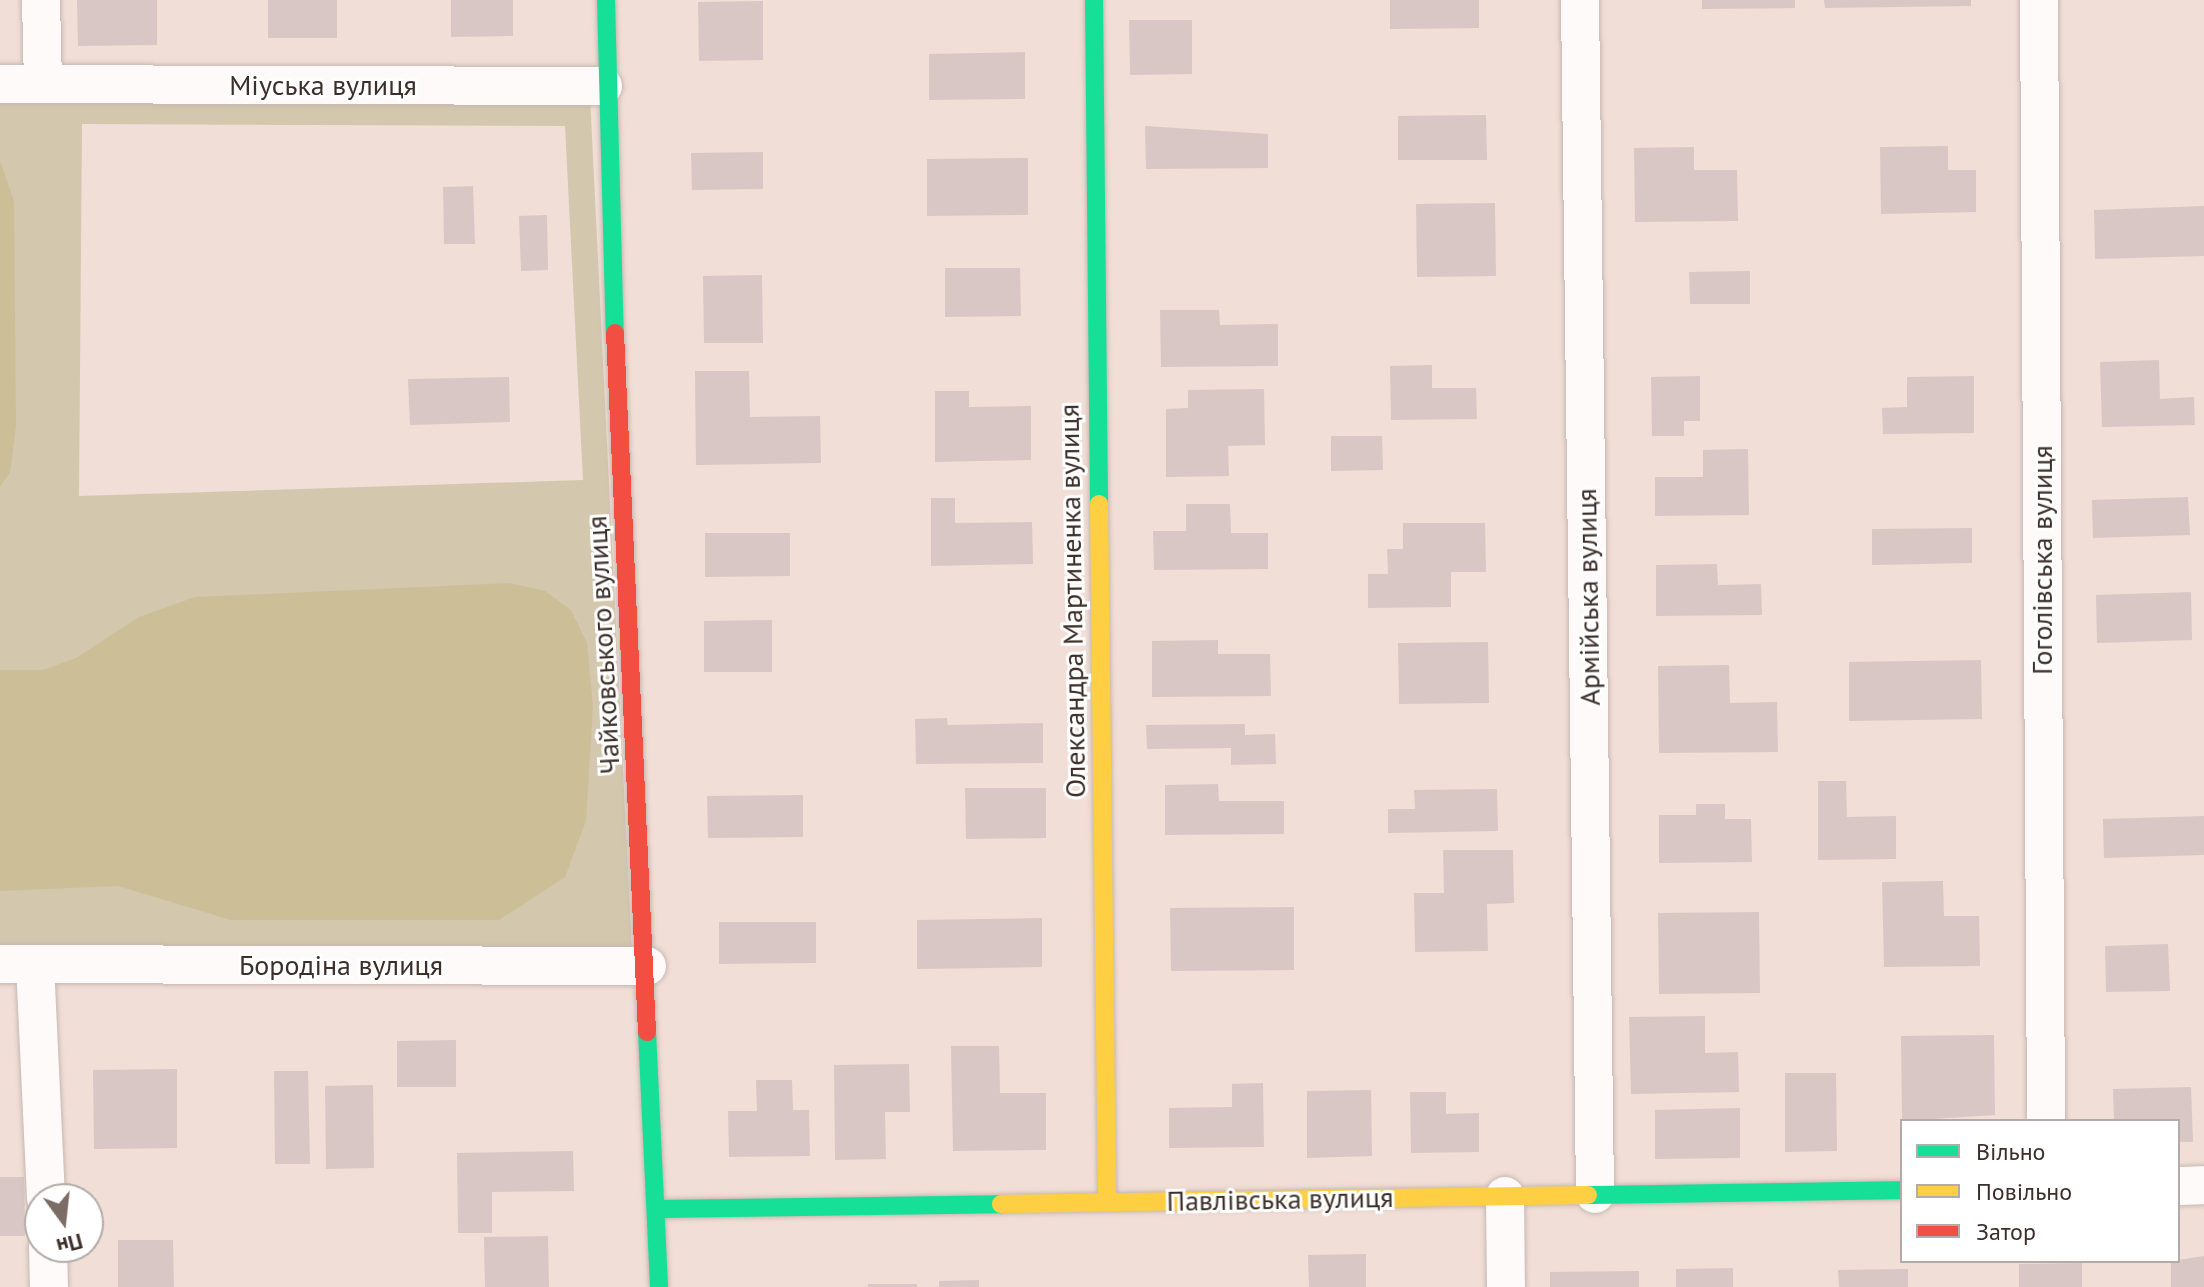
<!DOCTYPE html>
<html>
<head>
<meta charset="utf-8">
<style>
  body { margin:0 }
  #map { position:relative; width:2204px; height:1287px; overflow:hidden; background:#f1ded6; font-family:"PT Sans",sans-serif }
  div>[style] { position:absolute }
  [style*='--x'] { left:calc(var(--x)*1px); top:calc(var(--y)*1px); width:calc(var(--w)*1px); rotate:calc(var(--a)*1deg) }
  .green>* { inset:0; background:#d3c7ad }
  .forest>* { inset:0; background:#ccbf98 }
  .building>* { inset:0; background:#d8c7c4 }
  .roads { filter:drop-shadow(0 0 2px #c6b8b1) drop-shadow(0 0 2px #c6b8b1) }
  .street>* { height:38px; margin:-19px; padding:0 19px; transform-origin:19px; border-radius:19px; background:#fdfaf9 }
  .fast>* { height:18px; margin:-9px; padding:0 9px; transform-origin:9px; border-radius:9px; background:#16e098 }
  .slow>* { height:18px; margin:-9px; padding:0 9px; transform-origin:9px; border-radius:9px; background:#ffcf43 }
  .jam>* { height:18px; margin:-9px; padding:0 9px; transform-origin:9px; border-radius:9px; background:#f24e42 }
  span { translate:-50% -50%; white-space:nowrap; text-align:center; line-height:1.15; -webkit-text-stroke:6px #fff; paint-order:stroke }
  .street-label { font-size:28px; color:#3c2f29 }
  .legend { position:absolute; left:1900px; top:1119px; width:280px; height:144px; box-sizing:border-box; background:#fff; border:2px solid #b1aca9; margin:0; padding:10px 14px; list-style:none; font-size:24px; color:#3c2f29 }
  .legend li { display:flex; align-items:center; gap:16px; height:40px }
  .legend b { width:40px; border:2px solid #b1aca9 }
  .north { position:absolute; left:24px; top:1183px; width:80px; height:80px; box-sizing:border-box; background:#fff; border:2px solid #b1aca9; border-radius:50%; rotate:165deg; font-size:22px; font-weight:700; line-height:32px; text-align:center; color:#3c2f29 }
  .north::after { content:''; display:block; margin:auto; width:28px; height:36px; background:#7b6c66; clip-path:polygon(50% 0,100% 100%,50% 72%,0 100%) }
</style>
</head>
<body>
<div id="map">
  <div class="green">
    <i style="clip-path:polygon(evenodd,590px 96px,632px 953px,0 949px,0 98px,590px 96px,82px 124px,565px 126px,583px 480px,79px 496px,82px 124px)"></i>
  </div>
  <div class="forest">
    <i style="clip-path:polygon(0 160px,14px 201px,16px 426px,10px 472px,0 487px)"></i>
    <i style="clip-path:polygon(510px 583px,545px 591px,571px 610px,587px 643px,593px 707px,586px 821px,565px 877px,499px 920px,231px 920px,118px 886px,0 891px,0 670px,43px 670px,76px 658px,139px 617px,195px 597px)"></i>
  </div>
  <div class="building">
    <i style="clip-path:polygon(77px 0,157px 0,157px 45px,78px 46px)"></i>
    <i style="clip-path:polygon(268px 0,337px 0,337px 38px,268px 38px)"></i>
    <i style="clip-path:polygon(451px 0,513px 0,513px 36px,451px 37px)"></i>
    <i style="clip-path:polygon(1390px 0,1479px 0,1479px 28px,1390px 29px)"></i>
    <i style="clip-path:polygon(1702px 0,1795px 0,1795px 8px,1702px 9px)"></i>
    <i style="clip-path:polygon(1824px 0,1971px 0,1971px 6px,1825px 8px)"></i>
    <i style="clip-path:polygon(763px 1px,763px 60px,699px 61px,698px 2px)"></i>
    <i style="clip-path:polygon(1129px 20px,1192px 20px,1192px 74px,1130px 75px)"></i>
    <i style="clip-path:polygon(1025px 52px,1025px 99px,929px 100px,929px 54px)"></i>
    <i style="clip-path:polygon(1486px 115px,1487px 160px,1398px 160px,1398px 116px)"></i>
    <i style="clip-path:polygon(1145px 126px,1268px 134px,1268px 168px,1146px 169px)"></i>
    <i style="clip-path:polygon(1948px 146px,1948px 170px,1976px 170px,1976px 212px,1881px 214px,1880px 147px)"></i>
    <i style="clip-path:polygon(1694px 147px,1694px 170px,1737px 170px,1738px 221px,1635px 222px,1634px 148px)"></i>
    <i style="clip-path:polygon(763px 152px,763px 189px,692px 190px,691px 153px)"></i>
    <i style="clip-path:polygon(1028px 158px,1028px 215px,927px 216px,927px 159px)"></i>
    <i style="clip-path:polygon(473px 186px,475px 244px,444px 244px,443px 187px)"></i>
    <i style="clip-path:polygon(1495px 203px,1496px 276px,1417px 277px,1416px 204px)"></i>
    <i style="clip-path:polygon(2204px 206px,2204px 256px,2095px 259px,2094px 210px)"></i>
    <i style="clip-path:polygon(547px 215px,548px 270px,521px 271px,519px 216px)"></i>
    <i style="clip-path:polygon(945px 268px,1020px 268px,1021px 316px,945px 317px)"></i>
    <i style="clip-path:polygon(1750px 271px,1750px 304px,1690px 304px,1689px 272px)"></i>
    <i style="clip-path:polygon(762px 275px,763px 343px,704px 343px,703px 276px)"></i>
    <i style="clip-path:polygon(1160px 310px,1219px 310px,1220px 325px,1278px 324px,1278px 366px,1161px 367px)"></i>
    <i style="clip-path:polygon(2159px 360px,2160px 399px,2194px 397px,2195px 425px,2102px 427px,2100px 362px)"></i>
    <i style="clip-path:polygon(1432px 365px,1432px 388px,1476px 388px,1477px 419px,1391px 420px,1390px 366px)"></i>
    <i style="clip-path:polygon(695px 371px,749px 371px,750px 417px,820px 416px,821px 463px,696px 465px)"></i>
    <i style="clip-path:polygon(1700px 376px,1700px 421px,1684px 421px,1684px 436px,1652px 436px,1651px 377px)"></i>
    <i style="clip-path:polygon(1974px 376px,1974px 433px,1883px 434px,1882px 408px,1907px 407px,1907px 377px)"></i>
    <i style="clip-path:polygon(509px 377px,510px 422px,410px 425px,408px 379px)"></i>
    <i style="clip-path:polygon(1264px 389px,1265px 445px,1228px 446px,1229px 476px,1166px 477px,1166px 409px,1188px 408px,1188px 390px)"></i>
    <i style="clip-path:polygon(935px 391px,969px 391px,969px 407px,1031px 406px,1031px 460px,935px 462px)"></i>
    <i style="clip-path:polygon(1331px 436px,1382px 436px,1383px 470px,1331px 471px)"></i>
    <i style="clip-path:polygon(1748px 449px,1749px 515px,1655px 516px,1655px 477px,1703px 477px,1703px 450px)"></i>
    <i style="clip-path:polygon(2188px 497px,2190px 535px,2093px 538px,2092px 500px)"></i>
    <i style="clip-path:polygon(931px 498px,955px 498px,955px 523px,1032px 522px,1033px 564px,931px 566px)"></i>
    <i style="clip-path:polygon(1186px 504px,1230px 504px,1231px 533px,1268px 533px,1268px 569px,1154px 570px,1153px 531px,1186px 531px)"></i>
    <i style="clip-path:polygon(1403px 523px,1485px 523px,1486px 572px,1451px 572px,1451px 607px,1368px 608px,1368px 574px,1388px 574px,1387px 549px,1403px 549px)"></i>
    <i style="clip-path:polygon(1972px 528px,1972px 563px,1872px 565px,1872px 529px)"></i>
    <i style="clip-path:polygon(705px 533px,790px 533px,790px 576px,705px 577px)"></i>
    <i style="clip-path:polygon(1717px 564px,1718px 585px,1761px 584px,1762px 615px,1656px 616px,1656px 565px)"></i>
    <i style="clip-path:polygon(2191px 592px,2192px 640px,2097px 643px,2096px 595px)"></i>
    <i style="clip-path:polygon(772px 620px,772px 672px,704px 672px,704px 621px)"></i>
    <i style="clip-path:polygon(1218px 640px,1218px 654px,1270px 654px,1271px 696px,1152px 697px,1152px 641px)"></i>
    <i style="clip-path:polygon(1488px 642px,1489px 703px,1399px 704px,1398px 643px)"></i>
    <i style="clip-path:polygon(1981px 660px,1982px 719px,1849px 721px,1849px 662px)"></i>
    <i style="clip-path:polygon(1729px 665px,1730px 703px,1777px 702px,1778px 752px,1659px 753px,1658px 666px)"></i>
    <i style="clip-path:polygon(947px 718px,948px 725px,1043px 723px,1043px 763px,916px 764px,915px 719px)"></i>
    <i style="clip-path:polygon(1245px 724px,1245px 735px,1275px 734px,1276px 764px,1231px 765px,1231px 748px,1147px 749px,1146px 725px)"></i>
    <i style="clip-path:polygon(1818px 781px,1846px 781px,1847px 817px,1896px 816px,1896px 859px,1818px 860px)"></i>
    <i style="clip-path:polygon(1218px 784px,1219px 801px,1284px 801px,1284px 834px,1165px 835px,1165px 785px)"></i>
    <i style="clip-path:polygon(965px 788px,1046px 788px,1046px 838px,966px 839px)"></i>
    <i style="clip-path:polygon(1497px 789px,1498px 831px,1388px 833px,1388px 809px,1415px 809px,1414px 790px)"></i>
    <i style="clip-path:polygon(803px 795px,803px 837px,708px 838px,707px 796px)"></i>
    <i style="clip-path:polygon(1696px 804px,1725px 804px,1725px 819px,1751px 819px,1752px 862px,1659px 863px,1659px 815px,1696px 815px)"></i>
    <i style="clip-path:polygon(2204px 816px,2204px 855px,2104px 858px,2103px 819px)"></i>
    <i style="clip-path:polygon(1443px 850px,1513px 850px,1514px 903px,1487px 904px,1488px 951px,1415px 952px,1414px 893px,1444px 893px)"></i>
    <i style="clip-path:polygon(1943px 881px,1944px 916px,1979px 916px,1980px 966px,1884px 967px,1882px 882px)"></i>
    <i style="clip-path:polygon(1294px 907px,1294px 970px,1171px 971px,1170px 908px)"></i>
    <i style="clip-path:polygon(1759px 912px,1760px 993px,1659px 994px,1658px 913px)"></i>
    <i style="clip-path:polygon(1042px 918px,1042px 967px,917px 969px,917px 920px)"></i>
    <i style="clip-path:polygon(719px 922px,816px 922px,816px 963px,719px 964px)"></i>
    <i style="clip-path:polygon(2168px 944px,2170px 991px,2106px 992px,2105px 946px)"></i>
    <i style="clip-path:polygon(1705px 1016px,1705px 1053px,1738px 1052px,1739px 1092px,1631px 1094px,1629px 1017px)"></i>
    <i style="clip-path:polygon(1994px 1035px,1995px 1115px,1902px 1121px,1901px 1036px)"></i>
    <i style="clip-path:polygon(456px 1040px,456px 1087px,397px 1087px,397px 1041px)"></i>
    <i style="clip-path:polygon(951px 1046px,999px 1046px,1000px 1093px,1046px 1093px,1046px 1150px,953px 1151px)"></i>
    <i style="clip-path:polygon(909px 1064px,910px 1112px,885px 1112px,886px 1159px,835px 1160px,834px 1065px)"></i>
    <i style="clip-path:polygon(177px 1069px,177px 1148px,94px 1149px,93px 1070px)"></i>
    <i style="clip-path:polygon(274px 1071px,308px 1071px,310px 1164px,275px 1164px)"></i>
    <i style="clip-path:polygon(1785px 1073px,1836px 1073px,1837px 1151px,1785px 1152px)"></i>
    <i style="clip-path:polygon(756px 1080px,792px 1080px,793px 1110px,809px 1110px,810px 1156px,729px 1157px,728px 1111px,757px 1111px)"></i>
    <i style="clip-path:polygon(1263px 1083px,1264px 1147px,1169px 1148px,1169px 1108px,1232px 1107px,1232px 1084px)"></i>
    <i style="clip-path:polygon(373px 1085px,374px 1168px,326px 1169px,325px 1086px)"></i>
    <i style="clip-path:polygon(2191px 1087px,2193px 1142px,2178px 1142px,2178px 1121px,2114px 1121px,2113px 1089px)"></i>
    <i style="clip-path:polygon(1371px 1090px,1372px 1156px,1307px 1158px,1307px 1091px)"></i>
    <i style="clip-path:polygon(1410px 1092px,1446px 1092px,1446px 1114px,1479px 1113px,1479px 1152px,1411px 1153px)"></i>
    <i style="clip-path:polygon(1740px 1108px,1740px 1158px,1655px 1159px,1655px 1110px)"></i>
    <i style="clip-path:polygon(573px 1151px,574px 1191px,492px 1192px,492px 1233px,458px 1233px,457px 1153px)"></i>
    <i style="clip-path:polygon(0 1177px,24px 1177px,25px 1236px,0 1236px)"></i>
    <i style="clip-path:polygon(548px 1236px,549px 1287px,485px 1287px,484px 1237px)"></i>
    <i style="clip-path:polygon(118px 1240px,173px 1240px,174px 1287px,118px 1287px)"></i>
    <i style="clip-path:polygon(1366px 1254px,1366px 1287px,1309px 1287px,1308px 1255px)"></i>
    <i style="clip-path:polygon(2204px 1256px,2204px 1287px,2171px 1287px,2171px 1261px)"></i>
    <i style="clip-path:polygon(2082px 1263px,2082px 1287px,2019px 1287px,2019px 1264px)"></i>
    <i style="clip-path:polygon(1733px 1268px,1733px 1287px,1676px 1287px,1676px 1269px)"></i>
    <i style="clip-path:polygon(1908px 1269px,1908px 1287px,1839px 1287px,1838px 1270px)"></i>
    <i style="clip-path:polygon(1639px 1271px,1639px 1287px,1550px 1287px,1550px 1272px)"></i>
    <i style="clip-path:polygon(979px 1280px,979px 1287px,939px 1287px,939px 1281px)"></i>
    <i style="clip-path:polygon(868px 1284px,917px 1284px,917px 1287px,868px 1287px)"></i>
  </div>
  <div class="roads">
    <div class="street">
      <i style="--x:41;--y:0;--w:83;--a:88.6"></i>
      <i style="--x:1580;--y:0;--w:1194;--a:89.28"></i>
      <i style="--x:2039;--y:0;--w:1121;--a:89.64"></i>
      <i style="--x:0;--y:84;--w:603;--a:0.19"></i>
      <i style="--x:0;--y:964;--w:647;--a:0.18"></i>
      <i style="--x:35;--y:964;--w:235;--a:87.3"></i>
      <i style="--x:2178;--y:1186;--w:26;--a:-2"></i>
      <i style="--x:1505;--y:1196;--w:91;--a:89.4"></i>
      <i style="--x:48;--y:1247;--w:40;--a:88.6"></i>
    </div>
    <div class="fast">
      <i style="--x:606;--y:0;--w:333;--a:88.5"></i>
      <i style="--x:1094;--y:0;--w:504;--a:89.43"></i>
      <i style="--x:647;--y:1032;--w:255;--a:87.3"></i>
      <i style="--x:1588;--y:1195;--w:314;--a:-0.9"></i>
      <i style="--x:659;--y:1209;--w:342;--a:-0.8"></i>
    </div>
    <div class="slow">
      <i style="--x:1099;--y:504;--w:698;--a:89.34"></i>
      <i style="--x:1001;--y:1204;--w:587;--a:-0.88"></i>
    </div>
    <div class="jam">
      <i style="--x:615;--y:333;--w:700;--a:87.38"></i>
    </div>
  </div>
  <div class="street-label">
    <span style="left:323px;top:85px">Міуська вулиця</span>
    <span style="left:2042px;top:560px;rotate:-90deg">Гоголівська вулиця</span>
    <span style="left:1588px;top:597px;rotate:-91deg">Армійська вулиця</span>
    <span style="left:1072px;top:601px;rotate:-91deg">Олександра Мартиненка вулиця</span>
    <span style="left:603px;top:645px;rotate:-93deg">Чайковського вулиця</span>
    <span style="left:341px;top:965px">Бородіна вулиця</span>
    <span style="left:1280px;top:1199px;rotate:-1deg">Павлівська вулиця</span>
  </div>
  <ul class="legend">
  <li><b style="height:10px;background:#16e098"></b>Вільно</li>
  <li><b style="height:10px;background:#ffcf43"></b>Повільно</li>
  <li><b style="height:10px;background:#f24e42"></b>Затор</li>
  </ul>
  <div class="north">Пн</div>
</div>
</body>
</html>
